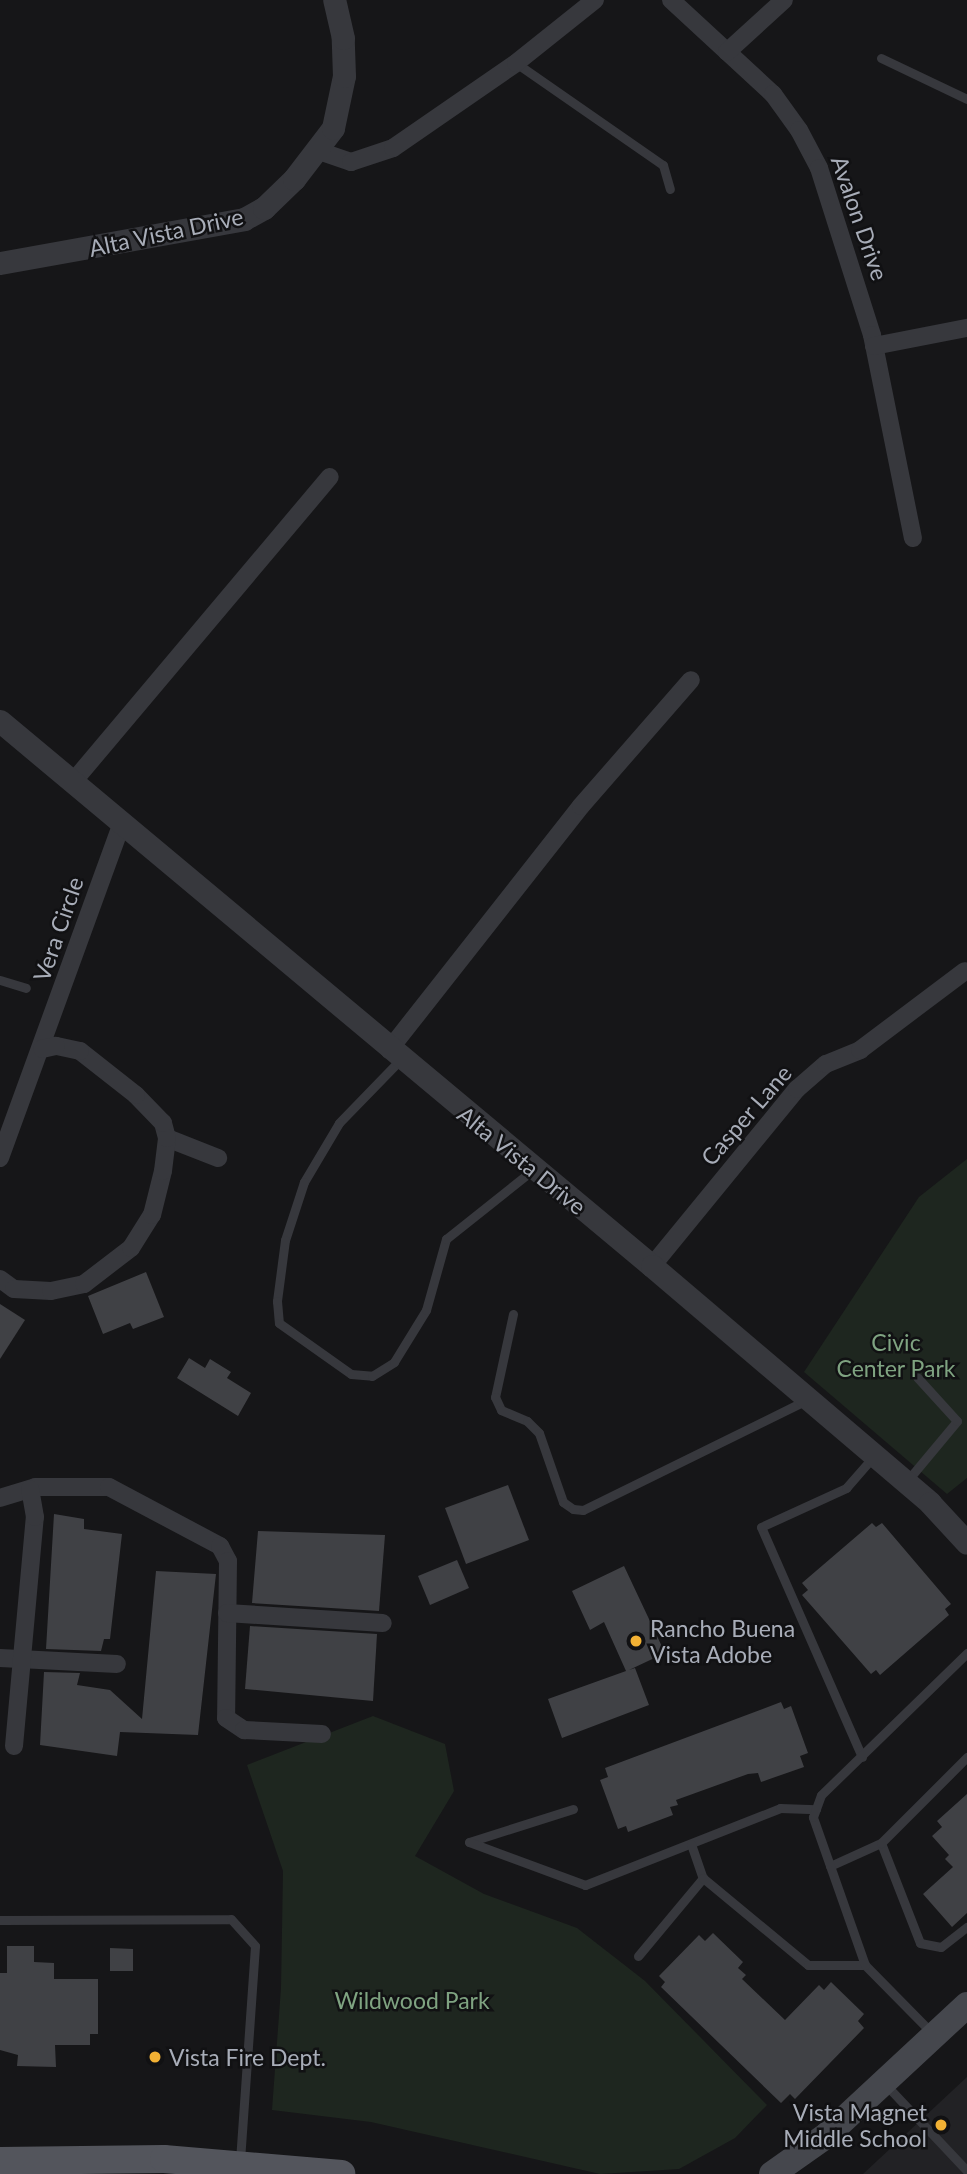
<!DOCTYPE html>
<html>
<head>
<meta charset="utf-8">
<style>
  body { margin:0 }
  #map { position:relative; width:967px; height:2174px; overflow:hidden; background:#161618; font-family:Lato,sans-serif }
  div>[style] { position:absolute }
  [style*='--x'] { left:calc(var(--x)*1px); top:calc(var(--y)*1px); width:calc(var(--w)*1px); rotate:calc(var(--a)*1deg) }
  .built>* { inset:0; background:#222225 }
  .green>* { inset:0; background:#1e261f }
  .building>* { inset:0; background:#404145 }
  .service>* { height:9px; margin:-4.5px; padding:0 4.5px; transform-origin:4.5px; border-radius:4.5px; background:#37383d }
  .minor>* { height:18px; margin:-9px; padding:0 9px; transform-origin:9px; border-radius:9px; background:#37383d }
  .tertiary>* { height:23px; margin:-11.5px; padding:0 11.5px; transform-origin:11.5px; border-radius:11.5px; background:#37383d }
  .secondary>* { height:26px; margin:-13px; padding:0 13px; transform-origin:13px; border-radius:13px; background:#45474d }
  .primary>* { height:28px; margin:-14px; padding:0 14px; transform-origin:14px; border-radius:14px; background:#53555c }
  .dots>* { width:19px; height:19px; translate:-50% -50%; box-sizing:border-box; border:4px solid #111113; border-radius:50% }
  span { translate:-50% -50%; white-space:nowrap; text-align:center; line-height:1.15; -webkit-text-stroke:5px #111113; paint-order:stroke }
  .street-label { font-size:23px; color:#a8adb8 }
  .park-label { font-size:23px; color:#7fa381 }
  .poi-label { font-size:23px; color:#a8adb8 }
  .left { translate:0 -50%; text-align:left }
  .right { translate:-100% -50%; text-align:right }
</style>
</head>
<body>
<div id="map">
  <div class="built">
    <i style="clip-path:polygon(967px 2077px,967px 2174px,863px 2174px)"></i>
  </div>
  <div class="green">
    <i style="clip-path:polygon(967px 1159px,967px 1478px,947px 1494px,804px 1372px,919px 1197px)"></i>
    <i style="clip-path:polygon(373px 1716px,445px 1744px,454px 1791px,415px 1856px,484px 1894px,577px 1928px,645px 1981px,767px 2105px,735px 2138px,679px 2169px,600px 2174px,371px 2122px,272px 2110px,281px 1988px,283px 1871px,247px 1765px)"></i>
  </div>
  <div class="building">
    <i style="clip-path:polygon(146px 1272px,164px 1317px,133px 1329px,130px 1323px,103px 1334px,88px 1296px)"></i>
    <i style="clip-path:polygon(0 1304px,25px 1320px,0 1359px)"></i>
    <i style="clip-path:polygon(189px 1358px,205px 1368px,210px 1359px,231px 1372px,227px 1378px,251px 1393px,238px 1416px,177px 1378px)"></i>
    <i style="clip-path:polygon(508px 1485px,529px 1540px,466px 1564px,445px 1508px)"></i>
    <i style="clip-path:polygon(54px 1514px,84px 1519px,84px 1529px,122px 1534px,110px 1639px,104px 1639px,101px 1651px,46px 1649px)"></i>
    <i style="clip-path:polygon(872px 1523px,876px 1527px,882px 1523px,951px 1604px,945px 1609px,949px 1615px,880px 1675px,876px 1670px,871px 1674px,802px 1595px,808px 1590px,802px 1583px)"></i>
    <i style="clip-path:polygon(258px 1531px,385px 1535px,379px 1611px,252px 1603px)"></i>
    <i style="clip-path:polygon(457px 1560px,469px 1588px,430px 1605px,418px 1576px)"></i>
    <i style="clip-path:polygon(624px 1566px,665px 1653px,629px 1670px,635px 1668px,649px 1705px,562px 1738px,548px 1699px,626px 1671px,604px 1622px,590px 1630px,572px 1591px)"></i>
    <i style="clip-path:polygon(156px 1571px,216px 1574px,198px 1735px,120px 1732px,117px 1756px,40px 1745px,44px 1672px,80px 1673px,77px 1685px,110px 1690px,142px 1719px)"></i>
    <i style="clip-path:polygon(250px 1626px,377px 1634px,373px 1701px,245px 1689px)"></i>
    <i style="clip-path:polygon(781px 1702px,784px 1709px,791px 1706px,808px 1753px,800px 1756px,804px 1767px,761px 1782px,758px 1773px,748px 1774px,676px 1800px,678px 1805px,670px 1807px,673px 1815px,628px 1832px,626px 1826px,618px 1829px,600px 1780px,608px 1777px,605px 1768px)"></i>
    <i style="clip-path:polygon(967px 1794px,967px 1913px,952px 1927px,923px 1894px,953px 1867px,945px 1859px,949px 1855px,932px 1836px,942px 1827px,937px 1821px)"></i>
    <i style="clip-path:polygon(713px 1933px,743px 1962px,738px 1968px,746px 1975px,742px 1979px,785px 2020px,819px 1985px,824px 1990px,831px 1982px,864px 2014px,858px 2021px,864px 2028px,795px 2099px,790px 2094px,781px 2103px,661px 1987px,665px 1982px,659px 1976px,699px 1935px,705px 1941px)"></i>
    <i style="clip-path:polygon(7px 1946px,34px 1946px,34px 1962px,54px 1963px,54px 1979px,98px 1979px,98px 2034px,90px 2034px,90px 2045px,55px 2045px,56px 2067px,17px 2066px,18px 2055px,0 2050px,0 1973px,7px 1973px)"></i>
    <i style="clip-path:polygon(110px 1948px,133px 1949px,133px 1971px,110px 1971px)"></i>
  </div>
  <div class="service">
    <i style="--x:881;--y:58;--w:95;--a:25.5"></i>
    <i style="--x:516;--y:63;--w:179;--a:34.8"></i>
    <i style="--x:663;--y:165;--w:25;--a:74"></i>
    <i style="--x:0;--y:980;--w:27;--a:17"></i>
    <i style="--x:400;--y:1060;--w:88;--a:134.1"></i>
    <i style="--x:339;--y:1123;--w:69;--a:120.7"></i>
    <i style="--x:304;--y:1182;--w:61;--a:108.1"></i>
    <i style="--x:285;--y:1240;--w:62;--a:97.5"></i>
    <i style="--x:277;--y:1301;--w:22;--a:85"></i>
    <i style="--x:279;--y:1323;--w:88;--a:35.3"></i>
    <i style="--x:351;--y:1374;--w:21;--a:5"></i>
    <i style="--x:372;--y:1376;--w:26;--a:-32"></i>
    <i style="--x:394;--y:1362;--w:61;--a:-58.4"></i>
    <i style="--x:426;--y:1310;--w:74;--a:-74.3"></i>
    <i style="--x:446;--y:1239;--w:112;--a:-38.5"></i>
    <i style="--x:513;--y:1314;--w:85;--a:102.2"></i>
    <i style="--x:495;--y:1397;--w:14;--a:65"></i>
    <i style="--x:501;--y:1410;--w:28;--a:23"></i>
    <i style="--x:527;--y:1421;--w:17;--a:45"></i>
    <i style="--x:539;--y:1433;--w:73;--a:70.8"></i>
    <i style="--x:563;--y:1502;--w:12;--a:35"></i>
    <i style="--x:573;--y:1509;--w:10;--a:6"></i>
    <i style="--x:583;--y:1510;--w:250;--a:-26.2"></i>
    <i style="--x:907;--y:1481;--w:78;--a:-50.2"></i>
    <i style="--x:957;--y:1421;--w:59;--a:-132.3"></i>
    <i style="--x:862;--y:1757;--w:251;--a:-113.7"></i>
    <i style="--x:761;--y:1527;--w:94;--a:-24.6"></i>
    <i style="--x:846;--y:1488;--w:41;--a:-48.9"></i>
    <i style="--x:573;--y:1809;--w:109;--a:162.4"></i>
    <i style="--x:469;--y:1842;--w:124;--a:20.3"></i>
    <i style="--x:585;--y:1885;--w:210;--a:-21.5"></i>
    <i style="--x:780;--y:1808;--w:36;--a:2"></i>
    <i style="--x:881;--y:1843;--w:107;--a:68.7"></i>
    <i style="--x:920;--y:1943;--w:21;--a:11"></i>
    <i style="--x:941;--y:1947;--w:33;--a:-38"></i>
    <i style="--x:691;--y:1844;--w:36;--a:71"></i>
    <i style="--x:830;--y:1866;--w:56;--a:-24.3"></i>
    <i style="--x:881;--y:1843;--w:122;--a:-45"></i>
    <i style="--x:0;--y:1920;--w:231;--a:-0.2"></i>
    <i style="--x:231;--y:1919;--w:36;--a:48"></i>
    <i style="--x:255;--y:1946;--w:216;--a:94"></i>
    <i style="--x:638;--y:1956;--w:102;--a:-50.2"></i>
    <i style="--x:703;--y:1878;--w:136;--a:39.6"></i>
    <i style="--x:808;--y:1965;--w:57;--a:0"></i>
    <i style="--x:865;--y:1965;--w:97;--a:45.4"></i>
    <i style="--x:865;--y:1965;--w:157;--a:-109.4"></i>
    <i style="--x:813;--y:1817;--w:23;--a:-70"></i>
    <i style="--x:821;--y:1795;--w:204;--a:-44.2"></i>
    <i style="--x:887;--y:2086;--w:117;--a:46.7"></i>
  </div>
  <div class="minor">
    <i style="--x:671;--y:0;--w:139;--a:42.7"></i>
    <i style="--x:773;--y:94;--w:44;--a:54.2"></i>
    <i style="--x:799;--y:130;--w:43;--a:62.2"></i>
    <i style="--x:819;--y:168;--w:175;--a:72.4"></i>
    <i style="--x:872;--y:335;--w:207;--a:78.6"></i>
    <i style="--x:727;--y:52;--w:77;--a:-42.4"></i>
    <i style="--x:316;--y:150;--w:37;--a:19"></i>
    <i style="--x:351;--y:162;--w:44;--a:-18.4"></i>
    <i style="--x:393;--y:148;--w:150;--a:-34.6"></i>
    <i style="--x:516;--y:63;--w:101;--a:-38.6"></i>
    <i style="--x:874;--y:346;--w:95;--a:-11"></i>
    <i style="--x:72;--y:783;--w:400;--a:-49.9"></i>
    <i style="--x:389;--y:1050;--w:310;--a:-51.8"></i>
    <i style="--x:581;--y:806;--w:167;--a:-48.9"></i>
    <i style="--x:167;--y:1138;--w:55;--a:21.4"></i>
    <i style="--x:0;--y:1158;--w:354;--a:-70"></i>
    <i style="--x:652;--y:1266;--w:229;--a:-50.7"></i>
    <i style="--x:797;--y:1089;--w:38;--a:-41"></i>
    <i style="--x:826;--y:1064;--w:37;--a:-22"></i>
    <i style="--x:860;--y:1050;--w:131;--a:-37"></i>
    <i style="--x:0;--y:1279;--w:17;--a:36"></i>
    <i style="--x:14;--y:1289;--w:37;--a:3"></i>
    <i style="--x:51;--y:1291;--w:34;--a:-12"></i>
    <i style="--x:84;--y:1284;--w:59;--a:-37.5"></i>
    <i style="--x:131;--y:1248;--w:39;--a:-58"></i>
    <i style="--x:152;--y:1215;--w:45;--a:-76"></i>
    <i style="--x:163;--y:1171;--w:33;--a:-83"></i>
    <i style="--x:167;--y:1138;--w:16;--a:-105"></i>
    <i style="--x:163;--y:1123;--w:39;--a:-134"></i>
    <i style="--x:136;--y:1095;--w:71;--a:-141.8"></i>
    <i style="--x:80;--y:1051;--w:25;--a:-168"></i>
    <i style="--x:56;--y:1046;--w:14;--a:168"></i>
    <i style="--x:0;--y:1498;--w:37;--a:-17"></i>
    <i style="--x:35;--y:1487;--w:74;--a:0"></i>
    <i style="--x:109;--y:1487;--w:126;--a:28"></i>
    <i style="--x:220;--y:1546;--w:17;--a:62"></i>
    <i style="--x:228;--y:1561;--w:157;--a:90.7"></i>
    <i style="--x:226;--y:1718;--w:22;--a:34"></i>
    <i style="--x:244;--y:1730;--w:78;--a:2.9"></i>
    <i style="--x:227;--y:1613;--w:156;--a:3.7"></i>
    <i style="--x:0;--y:1658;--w:117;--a:2.9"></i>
    <i style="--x:14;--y:1746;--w:230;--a:-84.8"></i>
    <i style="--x:35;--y:1517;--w:28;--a:-100"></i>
  </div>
  <div class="tertiary">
    <i style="--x:0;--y:263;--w:248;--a:-10.2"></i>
    <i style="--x:244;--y:219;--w:23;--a:-29"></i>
    <i style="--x:264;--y:208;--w:42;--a:-44"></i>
    <i style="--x:294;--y:179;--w:64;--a:-52.6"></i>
    <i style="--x:333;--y:128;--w:53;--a:-78.1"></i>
    <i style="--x:344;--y:76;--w:38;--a:-92"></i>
    <i style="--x:343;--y:38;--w:39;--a:-103"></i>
    <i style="--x:0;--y:721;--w:850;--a:39.89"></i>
    <i style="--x:652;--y:1266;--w:365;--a:40.4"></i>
    <i style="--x:930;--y:1503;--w:54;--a:47.2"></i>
  </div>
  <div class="secondary">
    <i style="--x:772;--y:2174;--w:67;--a:-35.3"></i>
    <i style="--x:827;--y:2135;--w:191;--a:-42.9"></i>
  </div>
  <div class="primary">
    <i style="--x:0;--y:2161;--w:164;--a:-0.7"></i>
    <i style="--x:164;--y:2159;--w:178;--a:4.8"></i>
  </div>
  <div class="dots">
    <i style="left:636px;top:1641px;background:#f2b134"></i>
    <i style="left:155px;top:2057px;background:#f2b134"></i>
    <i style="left:941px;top:2125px;background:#f2b134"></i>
  </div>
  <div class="street-label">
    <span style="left:860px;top:218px;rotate:71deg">Avalon Drive</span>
    <span style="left:166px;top:232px;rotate:-12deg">Alta Vista Drive</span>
    <span style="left:58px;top:929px;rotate:-71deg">Vera Circle</span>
    <span style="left:746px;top:1115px;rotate:-49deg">Casper Lane</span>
    <span style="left:522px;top:1160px;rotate:39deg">Alta Vista Drive</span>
  </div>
  <div class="park-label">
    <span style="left:896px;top:1355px">Civic<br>Center Park</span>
    <span style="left:412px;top:2000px">Wildwood Park</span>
  </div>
  <div class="poi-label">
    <span class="left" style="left:650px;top:1641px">Rancho Buena<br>Vista Adobe</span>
    <span class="left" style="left:169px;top:2057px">Vista Fire Dept.</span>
    <span class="right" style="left:927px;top:2125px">Vista Magnet<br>Middle School</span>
  </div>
</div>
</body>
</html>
